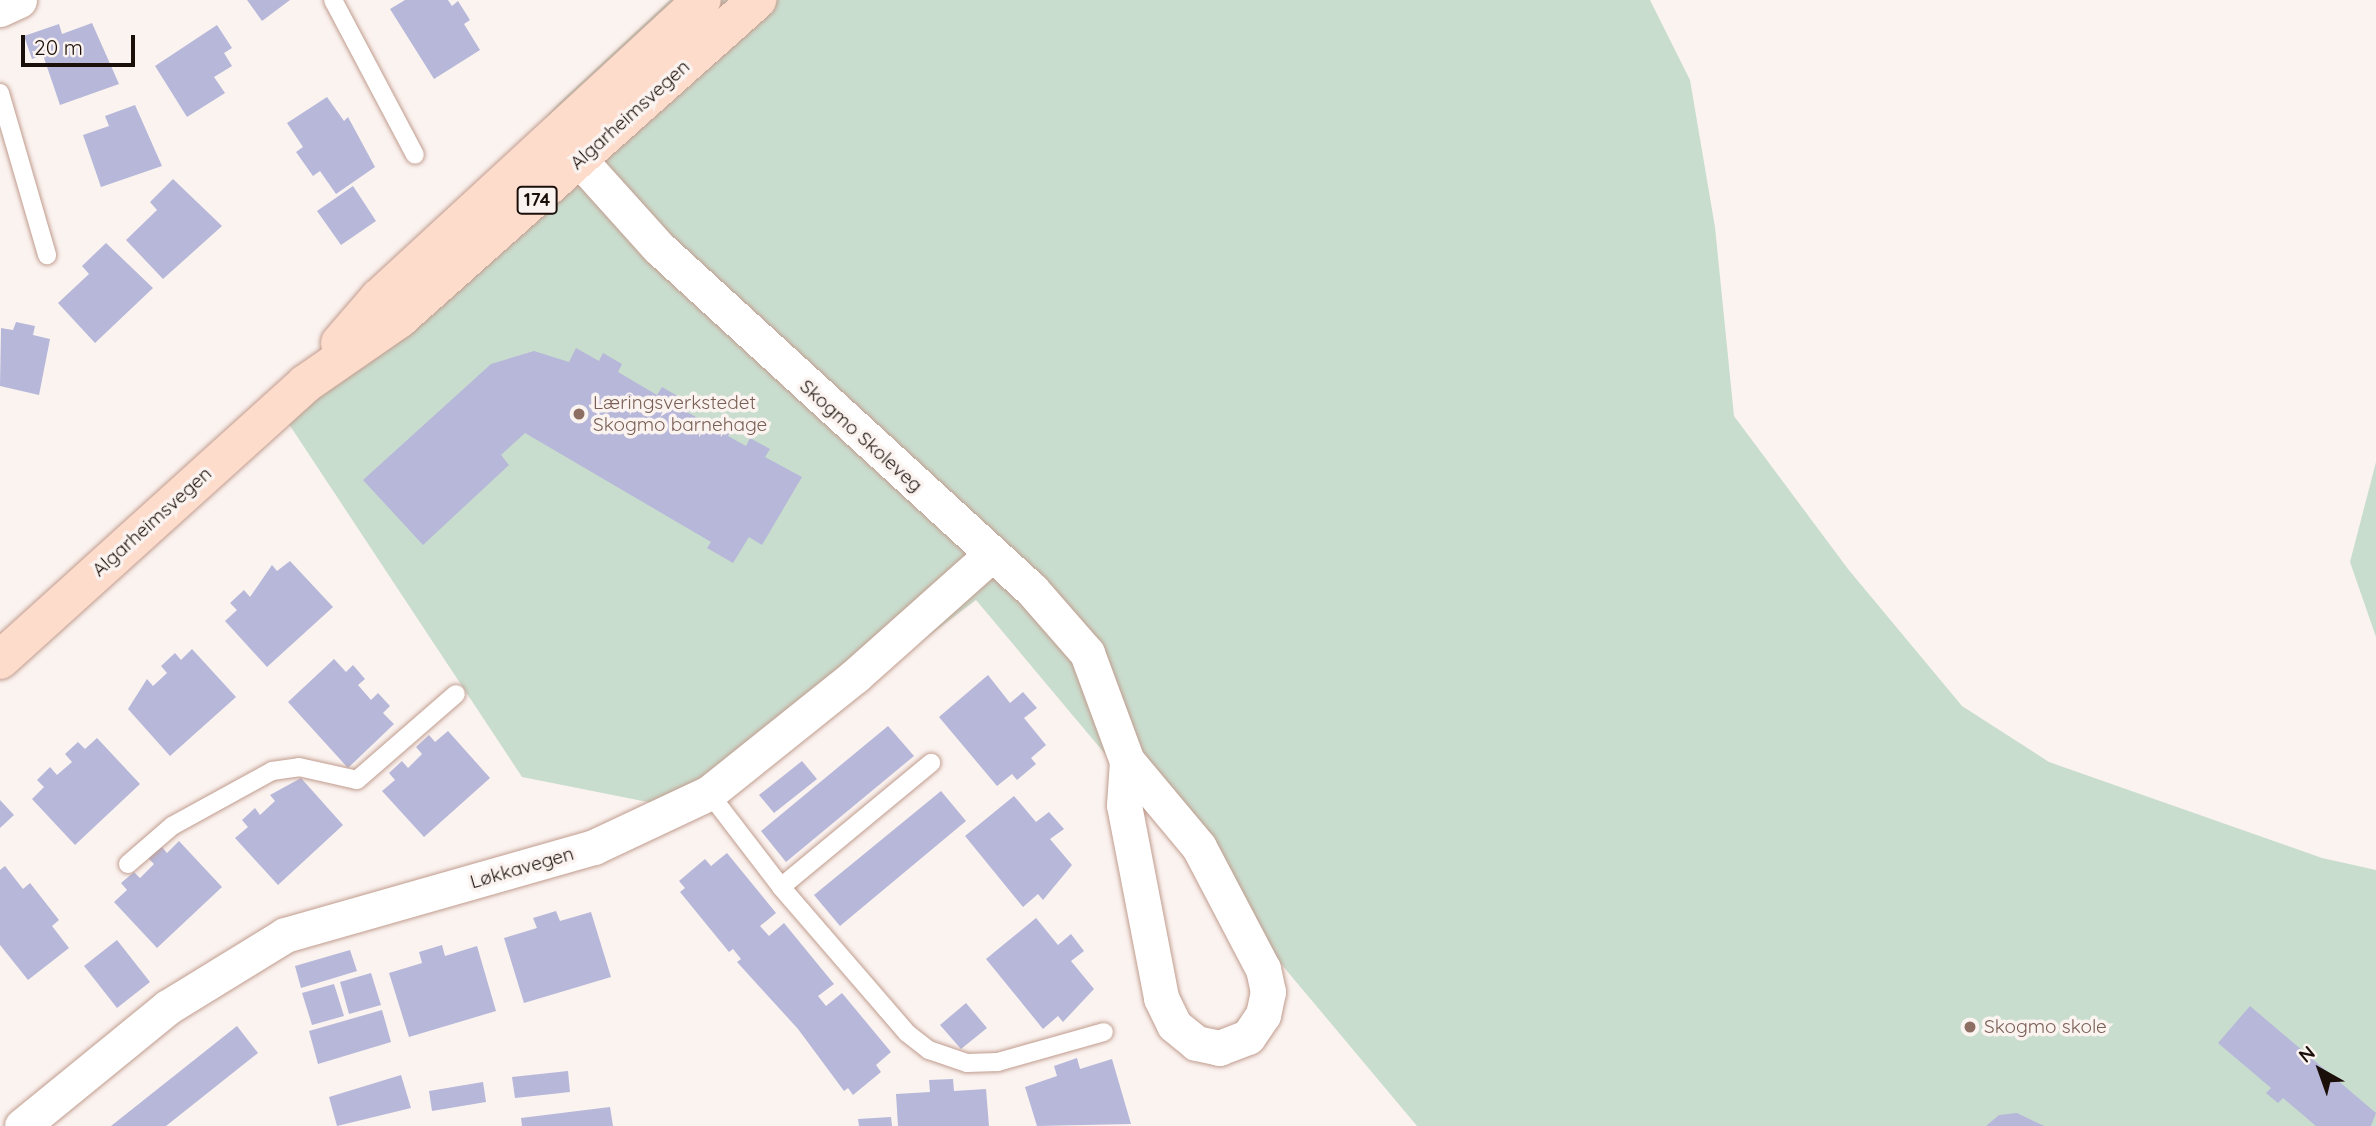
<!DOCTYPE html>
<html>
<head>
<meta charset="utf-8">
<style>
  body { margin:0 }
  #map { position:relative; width:2376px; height:1126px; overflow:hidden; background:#fbf3f0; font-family:Quicksand,sans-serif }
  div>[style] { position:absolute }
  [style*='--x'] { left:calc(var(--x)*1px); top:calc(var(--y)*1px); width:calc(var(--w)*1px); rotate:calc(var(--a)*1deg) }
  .green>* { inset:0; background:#c9ddce }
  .building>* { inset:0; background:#b6b7d9 }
  .roads { filter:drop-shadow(0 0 2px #c09c8e) drop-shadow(0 0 2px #c09c8e) }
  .lane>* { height:18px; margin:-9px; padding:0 9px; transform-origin:9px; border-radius:9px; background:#fff }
  .street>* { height:35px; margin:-17.5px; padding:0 17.5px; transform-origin:17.5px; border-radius:17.5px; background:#fff }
  .primary>* { height:38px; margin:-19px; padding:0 19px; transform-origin:19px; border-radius:19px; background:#fedccc }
  .dots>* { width:19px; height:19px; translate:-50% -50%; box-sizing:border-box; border:4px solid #fbf3f0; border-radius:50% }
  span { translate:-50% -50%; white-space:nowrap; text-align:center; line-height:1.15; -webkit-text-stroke:7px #fbf3f0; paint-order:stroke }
  .shield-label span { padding:2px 5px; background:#fbf3f0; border:2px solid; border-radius:5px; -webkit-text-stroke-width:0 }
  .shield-label { font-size:18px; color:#1b0f09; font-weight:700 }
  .street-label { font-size:19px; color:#1b0f09 }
  .education-label { font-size:19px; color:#785e54 }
  .left { translate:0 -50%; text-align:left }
  .north { position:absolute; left:2285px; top:1035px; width:70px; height:70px; -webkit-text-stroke:5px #fbf3f0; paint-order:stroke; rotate:320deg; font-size:19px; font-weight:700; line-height:28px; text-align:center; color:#1b0f09 }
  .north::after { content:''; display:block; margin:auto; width:24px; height:32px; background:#1b0f09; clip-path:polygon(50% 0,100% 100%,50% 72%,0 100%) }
  .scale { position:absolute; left:21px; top:35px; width:114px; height:32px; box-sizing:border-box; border:4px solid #1b0f09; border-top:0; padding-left:9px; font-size:21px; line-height:24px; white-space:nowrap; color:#1b0f09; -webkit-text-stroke:5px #fbf3f0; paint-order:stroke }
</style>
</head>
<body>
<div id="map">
  <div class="green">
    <i style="clip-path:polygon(670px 0,1650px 0,1690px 80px,1715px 227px,1734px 416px,1848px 569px,1962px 706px,2049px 762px,2322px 858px,2376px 870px,2376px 1126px,1417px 1126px,976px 600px,698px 812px,522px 777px,277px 406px,559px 103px)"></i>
    <i style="clip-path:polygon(2376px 462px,2376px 637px,2350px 562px)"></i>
  </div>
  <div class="building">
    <i style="clip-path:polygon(247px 0,290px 0,262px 21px)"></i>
    <i style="clip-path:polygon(405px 0,448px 0,452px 6px,458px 1px,470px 20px,464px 24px,480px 50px,434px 79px,390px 9px)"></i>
    <i style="clip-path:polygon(92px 23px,119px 84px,60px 105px,43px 55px,32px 59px,24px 36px,59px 24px,62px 34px)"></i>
    <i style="clip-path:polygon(217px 25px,232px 48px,224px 53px,232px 66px,214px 77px,225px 93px,187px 117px,155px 66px)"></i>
    <i style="clip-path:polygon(327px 97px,344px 121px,348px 117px,375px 167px,336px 194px,320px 171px,313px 176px,296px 152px,303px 147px,287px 123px)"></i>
    <i style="clip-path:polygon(135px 105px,162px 166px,101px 187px,83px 135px,109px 126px,105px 116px)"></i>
    <i style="clip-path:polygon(173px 179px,222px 226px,163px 279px,126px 240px,157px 210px,150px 202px)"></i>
    <i style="clip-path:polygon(353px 186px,376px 221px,341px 245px,317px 211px)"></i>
    <i style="clip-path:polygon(106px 243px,153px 288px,95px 343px,58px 303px,89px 274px,82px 266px)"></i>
    <i style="clip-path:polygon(16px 322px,35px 326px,33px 335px,50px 339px,39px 395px,0 386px,1px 328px,13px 330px)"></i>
    <i style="clip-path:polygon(576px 348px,599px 361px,603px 353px,622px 364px,618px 372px,657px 395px,662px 387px,681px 398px,677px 406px,713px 427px,716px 419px,732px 428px,728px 436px,746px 446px,750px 438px,770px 449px,765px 457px,802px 477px,762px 545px,749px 537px,733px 563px,707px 548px,711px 542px,525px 433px,501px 455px,509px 465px,423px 545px,363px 480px,491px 364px,534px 351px,569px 362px)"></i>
    <i style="clip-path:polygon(290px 561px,333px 607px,267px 667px,225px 621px,237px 610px,230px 603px,244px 590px,250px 597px,272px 565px,277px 571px)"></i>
    <i style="clip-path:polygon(192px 649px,236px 697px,170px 756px,128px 709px,147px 679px,153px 686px,167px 673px,161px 666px,175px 653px,181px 660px)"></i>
    <i style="clip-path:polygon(334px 659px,346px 672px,353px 665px,365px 679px,358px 685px,371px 700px,378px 693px,390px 706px,383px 713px,394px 724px,348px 768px,288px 702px)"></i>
    <i style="clip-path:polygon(988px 675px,1010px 703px,1023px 692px,1037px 708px,1024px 718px,1046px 745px,1031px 758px,1036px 764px,1017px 780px,1012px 774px,997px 786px,939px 717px)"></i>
    <i style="clip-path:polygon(888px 726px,914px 756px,786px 862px,761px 831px)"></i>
    <i style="clip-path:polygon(448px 731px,490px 778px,424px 837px,382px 791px,395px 780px,389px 773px,402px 761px,408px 768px,422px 754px,416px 747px,429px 735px,435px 742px)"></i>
    <i style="clip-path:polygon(97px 738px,140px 784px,75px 845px,32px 799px,44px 787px,37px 780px,50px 767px,57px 775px,72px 762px,65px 754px,78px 742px,85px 749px)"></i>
    <i style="clip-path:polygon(802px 761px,817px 779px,774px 813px,759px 795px)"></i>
    <i style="clip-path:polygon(301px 778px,343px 825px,278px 885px,235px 838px,248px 827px,242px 820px,255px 808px,260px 815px,275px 801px,270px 795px)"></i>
    <i style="clip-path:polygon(941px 791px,966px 821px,840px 926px,814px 895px)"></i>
    <i style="clip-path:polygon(1014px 796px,1036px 822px,1049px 812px,1064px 829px,1050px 839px,1072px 865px,1043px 900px,1038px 894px,1023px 907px,965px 836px)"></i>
    <i style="clip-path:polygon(0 800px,14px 815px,0 828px)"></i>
    <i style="clip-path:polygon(179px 841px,222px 887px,157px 948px,114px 902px,127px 890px,121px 883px,134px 872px,140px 878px,154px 864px,148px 858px,161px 846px,167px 853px)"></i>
    <i style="clip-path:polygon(727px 853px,776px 913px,760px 926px,769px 936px,784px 923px,834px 984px,818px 996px,826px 1006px,842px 993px,891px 1052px,876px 1065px,881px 1072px,853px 1095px,848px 1088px,844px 1091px,798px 1029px,737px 962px,741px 959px,733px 949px,729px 952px,680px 892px,685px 888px,679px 881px,705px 859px,711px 866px)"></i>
    <i style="clip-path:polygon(5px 866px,23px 889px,30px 883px,59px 920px,52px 926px,69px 948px,28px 980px,0 945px,0 870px)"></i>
    <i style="clip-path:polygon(556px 911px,560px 921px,591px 912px,611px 977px,524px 1003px,504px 938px,537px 928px,533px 918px)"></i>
    <i style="clip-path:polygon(1036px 918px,1058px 945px,1071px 934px,1084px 951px,1071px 961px,1094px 989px,1063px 1022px,1058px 1016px,1043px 1029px,986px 959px)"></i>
    <i style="clip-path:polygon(117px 940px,150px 982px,117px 1008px,84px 966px)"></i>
    <i style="clip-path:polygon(442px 945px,445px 956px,477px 946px,496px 1011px,409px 1037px,389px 973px,422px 963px,419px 952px)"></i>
    <i style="clip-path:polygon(350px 950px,357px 971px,301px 988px,295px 966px)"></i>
    <i style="clip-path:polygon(371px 973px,381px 1005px,349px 1014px,340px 982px)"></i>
    <i style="clip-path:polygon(334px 984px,344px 1016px,312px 1025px,302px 993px)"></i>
    <i style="clip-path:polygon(966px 1003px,987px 1028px,961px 1049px,940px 1025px)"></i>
    <i style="clip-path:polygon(2250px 1006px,2376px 1113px,2371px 1126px,2316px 1126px,2283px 1098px,2278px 1103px,2266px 1093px,2271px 1088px,2218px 1043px)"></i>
    <i style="clip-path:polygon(382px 1010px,391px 1042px,318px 1064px,309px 1031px)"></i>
    <i style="clip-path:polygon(237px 1026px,258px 1053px,166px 1126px,111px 1126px)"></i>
    <i style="clip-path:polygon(1077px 1058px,1080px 1069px,1112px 1059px,1131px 1124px,1037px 1126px,1025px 1087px,1057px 1076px,1054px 1066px)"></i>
    <i style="clip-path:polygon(568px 1071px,570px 1092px,515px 1098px,512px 1077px)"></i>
    <i style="clip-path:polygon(401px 1075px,411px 1108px,337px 1126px,329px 1097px)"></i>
    <i style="clip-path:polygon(953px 1079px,954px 1091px,986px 1089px,989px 1126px,898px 1126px,896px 1094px,930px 1092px,929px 1080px)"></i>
    <i style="clip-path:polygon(483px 1082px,486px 1102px,432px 1111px,429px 1091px)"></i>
    <i style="clip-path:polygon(610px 1107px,613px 1126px,522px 1126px,521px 1118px)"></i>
    <i style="clip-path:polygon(2017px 1113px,2044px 1126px,1986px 1126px,1999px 1115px)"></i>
    <i style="clip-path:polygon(891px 1117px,892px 1126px,859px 1126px,858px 1119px)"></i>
  </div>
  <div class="roads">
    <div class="lane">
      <i style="--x:333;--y:0;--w:175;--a:62.1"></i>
      <i style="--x:0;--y:93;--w:169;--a:73.8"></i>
      <i style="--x:709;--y:793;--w:118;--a:52.5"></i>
      <i style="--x:781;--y:887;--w:193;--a:49.2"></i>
      <i style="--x:907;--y:1033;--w:28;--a:38"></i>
      <i style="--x:929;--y:1050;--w:40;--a:18.9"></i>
      <i style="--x:967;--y:1063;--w:31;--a:-2"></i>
      <i style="--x:998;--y:1062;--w:110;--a:-15.8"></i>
      <i style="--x:128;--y:864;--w:58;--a:-40.8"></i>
      <i style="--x:172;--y:826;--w:114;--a:-28.8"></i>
      <i style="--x:272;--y:771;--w:27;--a:-8"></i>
      <i style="--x:299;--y:767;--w:59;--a:12.6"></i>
      <i style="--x:357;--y:780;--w:131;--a:-41"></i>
      <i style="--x:781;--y:887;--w:195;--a:-39.6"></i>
    </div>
    <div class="street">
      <i style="--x:0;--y:9;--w:21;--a:-25"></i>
      <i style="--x:559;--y:137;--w:148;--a:48"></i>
      <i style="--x:658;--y:247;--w:507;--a:42.52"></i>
      <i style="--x:1032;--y:590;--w:84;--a:48.9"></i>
      <i style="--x:1087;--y:653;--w:115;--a:69.7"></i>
      <i style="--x:1127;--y:761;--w:44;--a:93.9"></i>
      <i style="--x:1124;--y:805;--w:197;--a:79.1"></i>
      <i style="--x:1161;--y:998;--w:30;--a:64"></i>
      <i style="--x:1174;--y:1025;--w:28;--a:39"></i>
      <i style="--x:1196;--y:1043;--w:24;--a:12"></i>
      <i style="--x:1219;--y:1048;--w:31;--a:-21"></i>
      <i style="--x:1248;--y:1037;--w:27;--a:-56"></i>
      <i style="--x:1263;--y:1015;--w:24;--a:-78"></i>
      <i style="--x:1268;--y:992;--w:24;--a:-102"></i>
      <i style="--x:1263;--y:969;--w:138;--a:-117.7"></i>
      <i style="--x:1199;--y:847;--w:112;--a:-129.9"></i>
      <i style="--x:22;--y:1126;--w:188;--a:-39.2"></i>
      <i style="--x:168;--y:1007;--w:137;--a:-31.6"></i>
      <i style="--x:285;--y:935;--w:321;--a:-15.9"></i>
      <i style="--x:594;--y:847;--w:127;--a:-25.2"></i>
      <i style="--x:709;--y:793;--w:187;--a:-38.7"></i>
      <i style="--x:855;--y:676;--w:183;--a:-41.7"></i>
    </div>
    <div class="primary">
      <i style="--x:340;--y:343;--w:60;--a:-49.1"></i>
      <i style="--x:379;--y:298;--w:439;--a:-42.7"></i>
      <i style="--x:0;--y:660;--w:411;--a:-42.1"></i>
      <i style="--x:305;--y:384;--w:114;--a:-34.7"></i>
      <i style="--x:399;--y:319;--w:480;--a:-41.7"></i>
    </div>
  </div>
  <div class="dots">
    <i style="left:579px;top:414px;background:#8d6e63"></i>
    <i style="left:1970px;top:1027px;background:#8d6e63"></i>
  </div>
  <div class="shield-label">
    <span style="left:537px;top:200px">174</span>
  </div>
  <div class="street-label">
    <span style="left:630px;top:115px;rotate:-42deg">Algarheimsvegen</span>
    <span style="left:861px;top:436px;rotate:42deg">Skogmo Skoleveg</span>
    <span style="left:152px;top:522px;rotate:-42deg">Algarheimsvegen</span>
    <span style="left:522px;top:868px;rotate:-16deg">Løkkavegen</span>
  </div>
  <div class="education-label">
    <span class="left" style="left:593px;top:414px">Læringsverkstedet<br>Skogmo barnehage</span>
    <span class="left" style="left:1984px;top:1027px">Skogmo skole</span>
  </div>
  <div class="north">N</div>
  <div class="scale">20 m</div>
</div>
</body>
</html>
